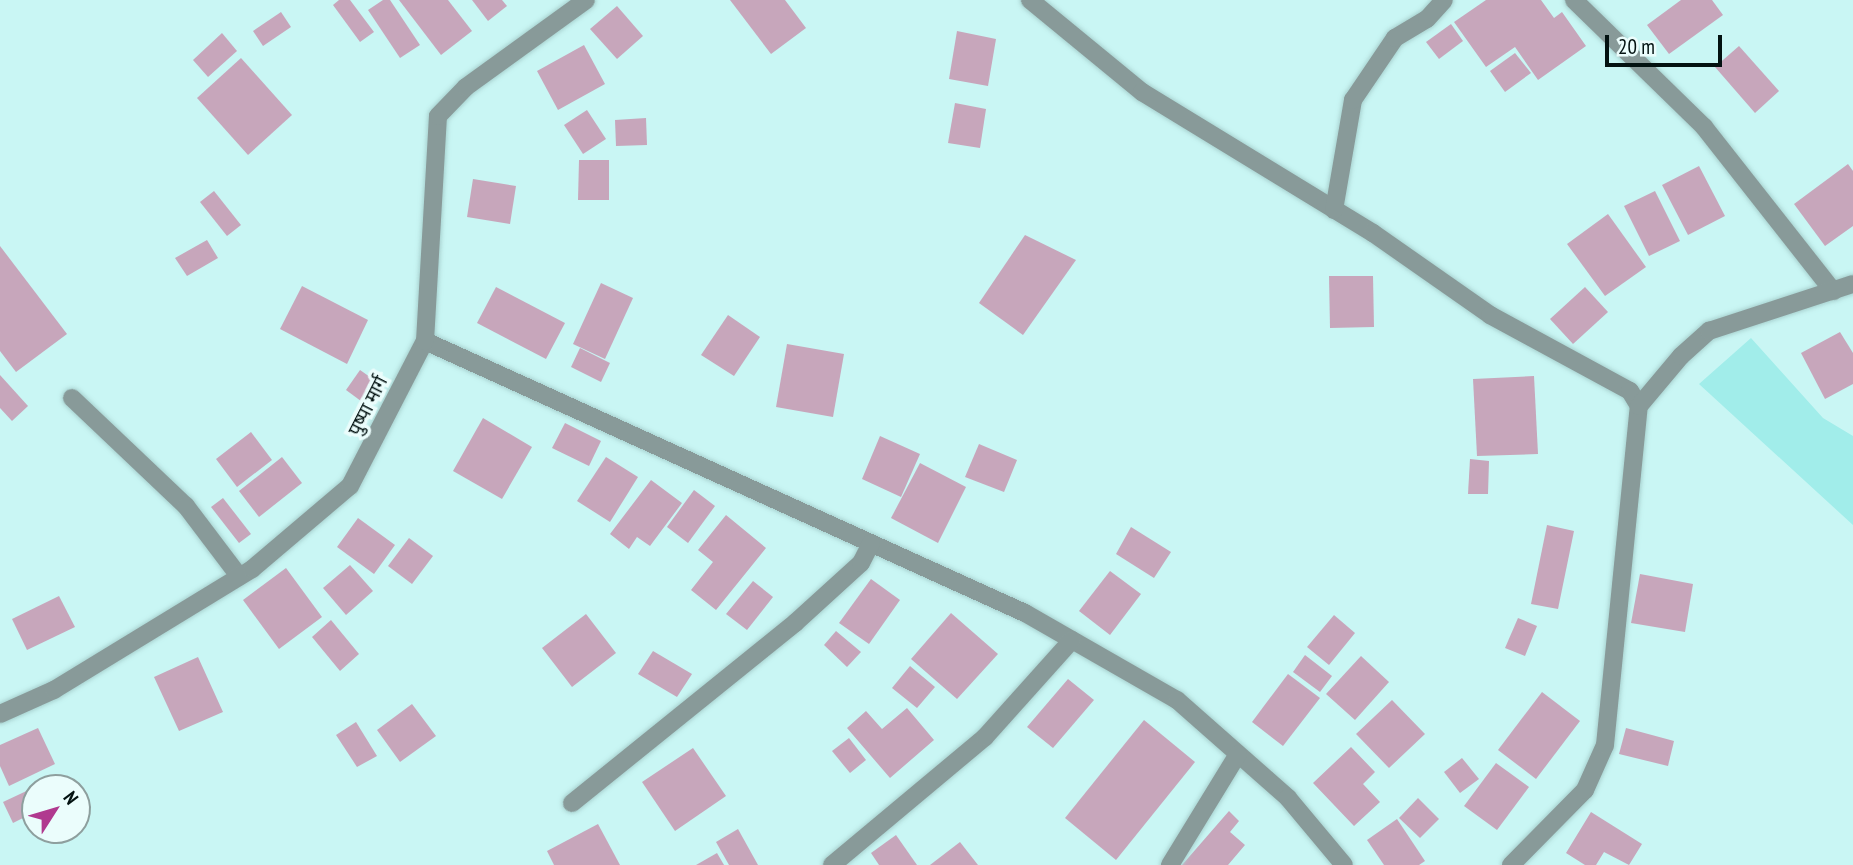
<!DOCTYPE html>
<html>
<head>
<meta charset="utf-8">
<style>
  body { margin:0 }
  #map { position:relative; width:1853px; height:865px; overflow:hidden; background:#c9f6f4; font-family:"PT Sans Narrow","Noto Sans Devanagari",sans-serif }
  div>[style] { position:absolute }
  [style*='--x'] { left:calc(var(--x)*1px); top:calc(var(--y)*1px); width:calc(var(--w)*1px); rotate:calc(var(--a)*1deg) }
  .green>* { inset:0; background:#a1edea }
  .building>* { inset:0; background:#c7a6bb }
  .roads { filter:drop-shadow(0 0 2px #a9d2d0) drop-shadow(0 0 2px #a9d2d0) }
  .minor>* { height:18px; margin:-9px; padding:0 9px; transform-origin:9px; border-radius:9px; background:#889a99 }
  span { translate:-50% -50%; white-space:nowrap; text-align:center; line-height:1.15; -webkit-text-stroke:7px #ebfdfc; paint-order:stroke }
  .street-label { font-size:19px; color:#031211 }
  .north { position:absolute; left:21px; top:774px; width:70px; height:70px; box-sizing:border-box; background:#ebfdfc; border:2px solid #8e9f9e; border-radius:50%; rotate:53deg; font-size:19px; font-weight:700; line-height:28px; text-align:center; color:#031211 }
  .north::after { content:''; display:block; margin:auto; width:24px; height:32px; background:#b0398f; clip-path:polygon(50% 0,100% 100%,50% 72%,0 100%) }
  .scale { position:absolute; left:1605px; top:35px; width:117px; height:32px; box-sizing:border-box; border:4px solid #031211; border-top:0; padding-left:9px; font-size:21px; line-height:24px; white-space:nowrap; color:#031211; -webkit-text-stroke:5px #ebfdfc; paint-order:stroke }
</style>
</head>
<body>
<div id="map">
  <div class="green">
    <i style="clip-path:polygon(1751px 338px,1823px 418px,1853px 436px,1853px 525px,1699px 384px)"></i>
  </div>
  <div class="building">
    <i style="clip-path:polygon(339px 0,350px 0,374px 32px,360px 42px,333px 5px)"></i>
    <i style="clip-path:polygon(383px 0,390px 0,420px 45px,400px 58px,368px 10px)"></i>
    <i style="clip-path:polygon(399px 0,448px 0,472px 31px,441px 55px)"></i>
    <i style="clip-path:polygon(472px 0,502px 0,507px 6px,488px 21px)"></i>
    <i style="clip-path:polygon(730px 0,785px 0,806px 28px,771px 54px)"></i>
    <i style="clip-path:polygon(1486px 0,1541px 0,1554px 18px,1562px 12px,1586px 46px,1538px 80px,1515px 47px,1486px 67px,1454px 22px)"></i>
    <i style="clip-path:polygon(1681px 0,1712px 0,1723px 15px,1669px 54px,1647px 25px)"></i>
    <i style="clip-path:polygon(617px 6px,643px 36px,617px 59px,590px 29px)"></i>
    <i style="clip-path:polygon(281px 12px,291px 27px,263px 46px,253px 31px)"></i>
    <i style="clip-path:polygon(1451px 24px,1463px 41px,1439px 59px,1426px 42px)"></i>
    <i style="clip-path:polygon(957px 31px,996px 39px,988px 86px,949px 79px)"></i>
    <i style="clip-path:polygon(222px 33px,237px 51px,208px 77px,193px 60px)"></i>
    <i style="clip-path:polygon(584px 45px,605px 84px,558px 110px,537px 71px)"></i>
    <i style="clip-path:polygon(1739px 46px,1779px 91px,1755px 113px,1715px 67px)"></i>
    <i style="clip-path:polygon(1515px 53px,1531px 73px,1505px 92px,1490px 71px)"></i>
    <i style="clip-path:polygon(241px 58px,292px 115px,248px 155px,197px 98px)"></i>
    <i style="clip-path:polygon(955px 103px,986px 109px,980px 148px,948px 143px)"></i>
    <i style="clip-path:polygon(587px 110px,606px 139px,583px 154px,564px 125px)"></i>
    <i style="clip-path:polygon(646px 118px,647px 145px,616px 146px,615px 120px)"></i>
    <i style="clip-path:polygon(579px 160px,609px 160px,609px 200px,578px 200px)"></i>
    <i style="clip-path:polygon(1848px 164px,1853px 171px,1853px 226px,1825px 246px,1794px 204px)"></i>
    <i style="clip-path:polygon(1699px 166px,1725px 216px,1688px 235px,1662px 185px)"></i>
    <i style="clip-path:polygon(473px 179px,516px 186px,510px 224px,467px 217px)"></i>
    <i style="clip-path:polygon(214px 191px,241px 225px,227px 236px,200px 202px)"></i>
    <i style="clip-path:polygon(1655px 191px,1680px 241px,1649px 256px,1624px 206px)"></i>
    <i style="clip-path:polygon(1608px 214px,1646px 267px,1605px 296px,1567px 244px)"></i>
    <i style="clip-path:polygon(1025px 235px,1076px 260px,1023px 335px,979px 303px)"></i>
    <i style="clip-path:polygon(207px 240px,218px 258px,187px 276px,175px 258px)"></i>
    <i style="clip-path:polygon(0 246px,67px 334px,16px 372px,0 351px)"></i>
    <i style="clip-path:polygon(1329px 276px,1373px 276px,1374px 327px,1330px 328px)"></i>
    <i style="clip-path:polygon(601px 283px,633px 298px,605px 359px,573px 344px)"></i>
    <i style="clip-path:polygon(302px 286px,368px 320px,347px 364px,280px 329px)"></i>
    <i style="clip-path:polygon(496px 287px,565px 323px,546px 359px,477px 323px)"></i>
    <i style="clip-path:polygon(1585px 287px,1608px 312px,1573px 344px,1550px 319px)"></i>
    <i style="clip-path:polygon(728px 315px,760px 337px,734px 376px,701px 355px)"></i>
    <i style="clip-path:polygon(1840px 332px,1853px 353px,1853px 384px,1825px 399px,1801px 353px)"></i>
    <i style="clip-path:polygon(787px 344px,844px 354px,833px 417px,776px 407px)"></i>
    <i style="clip-path:polygon(580px 348px,610px 363px,601px 382px,571px 367px)"></i>
    <i style="clip-path:polygon(360px 370px,380px 384px,365px 404px,346px 390px)"></i>
    <i style="clip-path:polygon(0 375px,28px 406px,12px 421px,0 408px)"></i>
    <i style="clip-path:polygon(1534px 376px,1538px 454px,1477px 456px,1473px 379px)"></i>
    <i style="clip-path:polygon(483px 418px,532px 447px,502px 499px,453px 471px)"></i>
    <i style="clip-path:polygon(565px 423px,601px 441px,589px 466px,552px 448px)"></i>
    <i style="clip-path:polygon(251px 432px,272px 460px,237px 487px,216px 459px)"></i>
    <i style="clip-path:polygon(880px 436px,920px 454px,901px 497px,862px 479px)"></i>
    <i style="clip-path:polygon(979px 444px,1017px 460px,1004px 492px,965px 477px)"></i>
    <i style="clip-path:polygon(282px 457px,302px 483px,259px 517px,239px 491px)"></i>
    <i style="clip-path:polygon(606px 457px,638px 477px,610px 522px,577px 501px)"></i>
    <i style="clip-path:polygon(1470px 459px,1489px 461px,1488px 494px,1468px 494px)"></i>
    <i style="clip-path:polygon(920px 463px,966px 487px,938px 543px,891px 518px)"></i>
    <i style="clip-path:polygon(651px 480px,682px 503px,650px 546px,637px 537px,629px 549px,610px 534px)"></i>
    <i style="clip-path:polygon(694px 490px,715px 506px,688px 543px,667px 527px)"></i>
    <i style="clip-path:polygon(223px 498px,251px 534px,239px 543px,211px 507px)"></i>
    <i style="clip-path:polygon(726px 515px,766px 548px,716px 610px,691px 590px,713px 562px,698px 550px)"></i>
    <i style="clip-path:polygon(358px 518px,395px 545px,374px 574px,337px 547px)"></i>
    <i style="clip-path:polygon(1547px 525px,1574px 531px,1558px 609px,1531px 604px)"></i>
    <i style="clip-path:polygon(1131px 527px,1171px 552px,1154px 578px,1116px 554px)"></i>
    <i style="clip-path:polygon(409px 538px,433px 556px,412px 584px,388px 566px)"></i>
    <i style="clip-path:polygon(350px 565px,373px 591px,346px 615px,323px 588px)"></i>
    <i style="clip-path:polygon(286px 568px,322px 617px,279px 649px,243px 600px)"></i>
    <i style="clip-path:polygon(1110px 571px,1141px 594px,1110px 635px,1079px 611px)"></i>
    <i style="clip-path:polygon(1640px 574px,1693px 584px,1685px 632px,1631px 623px)"></i>
    <i style="clip-path:polygon(871px 579px,900px 600px,869px 644px,839px 623px)"></i>
    <i style="clip-path:polygon(753px 581px,773px 597px,747px 630px,726px 614px)"></i>
    <i style="clip-path:polygon(59px 596px,75px 627px,27px 650px,12px 619px)"></i>
    <i style="clip-path:polygon(951px 613px,998px 654px,957px 699px,911px 659px)"></i>
    <i style="clip-path:polygon(586px 614px,616px 653px,572px 687px,542px 648px)"></i>
    <i style="clip-path:polygon(1334px 615px,1355px 633px,1329px 665px,1307px 647px)"></i>
    <i style="clip-path:polygon(1518px 618px,1537px 626px,1525px 656px,1505px 648px)"></i>
    <i style="clip-path:polygon(331px 620px,359px 654px,340px 671px,312px 637px)"></i>
    <i style="clip-path:polygon(836px 631px,861px 652px,847px 667px,824px 645px)"></i>
    <i style="clip-path:polygon(653px 651px,692px 674px,677px 697px,638px 674px)"></i>
    <i style="clip-path:polygon(1305px 655px,1332px 676px,1320px 692px,1293px 672px)"></i>
    <i style="clip-path:polygon(1361px 656px,1389px 682px,1355px 720px,1326px 694px)"></i>
    <i style="clip-path:polygon(198px 657px,223px 712px,179px 731px,154px 677px)"></i>
    <i style="clip-path:polygon(910px 666px,935px 687px,917px 708px,892px 688px)"></i>
    <i style="clip-path:polygon(1288px 674px,1320px 698px,1283px 746px,1252px 722px)"></i>
    <i style="clip-path:polygon(1068px 679px,1094px 700px,1053px 748px,1027px 727px)"></i>
    <i style="clip-path:polygon(1542px 692px,1580px 721px,1536px 779px,1498px 750px)"></i>
    <i style="clip-path:polygon(1392px 700px,1425px 734px,1389px 768px,1356px 734px)"></i>
    <i style="clip-path:polygon(412px 704px,436px 736px,400px 762px,377px 730px)"></i>
    <i style="clip-path:polygon(907px 708px,934px 740px,890px 778px,847px 728px,866px 711px,882px 729px)"></i>
    <i style="clip-path:polygon(1144px 720px,1195px 762px,1116px 860px,1065px 818px)"></i>
    <i style="clip-path:polygon(356px 722px,377px 756px,357px 767px,336px 735px)"></i>
    <i style="clip-path:polygon(38px 728px,55px 764px,9px 786px,0 766px,0 745px)"></i>
    <i style="clip-path:polygon(1626px 728px,1674px 741px,1668px 766px,1619px 754px)"></i>
    <i style="clip-path:polygon(849px 738px,866px 760px,850px 773px,832px 751px)"></i>
    <i style="clip-path:polygon(1351px 747px,1375px 772px,1363px 784px,1380px 802px,1354px 826px,1313px 783px)"></i>
    <i style="clip-path:polygon(693px 748px,726px 796px,675px 831px,642px 782px)"></i>
    <i style="clip-path:polygon(1462px 758px,1479px 779px,1460px 793px,1444px 772px)"></i>
    <i style="clip-path:polygon(1496px 763px,1529px 787px,1497px 830px,1464px 806px)"></i>
    <i style="clip-path:polygon(35px 787px,35px 812px,13px 823px,3px 802px)"></i>
    <i style="clip-path:polygon(1418px 798px,1439px 819px,1420px 838px,1399px 818px)"></i>
    <i style="clip-path:polygon(1229px 811px,1239px 821px,1230px 832px,1245px 845px,1228px 865px,1182px 865px)"></i>
    <i style="clip-path:polygon(1591px 812px,1642px 844px,1629px 865px,1604px 852px,1596px 865px,1585px 865px,1566px 853px)"></i>
    <i style="clip-path:polygon(1397px 819px,1425px 861px,1419px 865px,1384px 865px,1367px 840px)"></i>
    <i style="clip-path:polygon(598px 824px,620px 865px,554px 865px,547px 851px)"></i>
    <i style="clip-path:polygon(738px 829px,758px 865px,729px 865px,716px 842px)"></i>
    <i style="clip-path:polygon(896px 835px,917px 865px,879px 865px,871px 853px)"></i>
    <i style="clip-path:polygon(960px 842px,978px 865px,930px 865px)"></i>
    <i style="clip-path:polygon(717px 853px,724px 865px,696px 865px)"></i>
  </div>
  <div class="roads">
    <div class="minor">
      <i style="--x:1030;--y:0;--w:145;--a:39.4"></i>
      <i style="--x:1142;--y:92;--w:271;--a:31.4"></i>
      <i style="--x:1373;--y:233;--w:143;--a:35"></i>
      <i style="--x:1490;--y:315;--w:159;--a:28.5"></i>
      <i style="--x:1630;--y:391;--w:17;--a:59"></i>
      <i style="--x:1574;--y:0;--w:182;--a:44.3"></i>
      <i style="--x:1704;--y:127;--w:209;--a:51.8"></i>
      <i style="--x:1334;--y:210;--w:112;--a:-80.2"></i>
      <i style="--x:1353;--y:100;--w:75;--a:-55.9"></i>
      <i style="--x:1395;--y:38;--w:37;--a:-31"></i>
      <i style="--x:1427;--y:19;--w:25;--a:-48"></i>
      <i style="--x:425;--y:341;--w:659;--a:24.39"></i>
      <i style="--x:1025;--y:613;--w:175;--a:29.8"></i>
      <i style="--x:1177;--y:700;--w:148;--a:41.4"></i>
      <i style="--x:1288;--y:798;--w:87;--a:50.1"></i>
      <i style="--x:72;--y:398;--w:157;--a:43.5"></i>
      <i style="--x:186;--y:506;--w:88;--a:52.9"></i>
      <i style="--x:0;--y:714;--w:59;--a:-24"></i>
      <i style="--x:54;--y:690;--w:232;--a:-31.4"></i>
      <i style="--x:252;--y:569;--w:128;--a:-40.3"></i>
      <i style="--x:350;--y:486;--w:163;--a:-62.7"></i>
      <i style="--x:425;--y:341;--w:225;--a:-86.7"></i>
      <i style="--x:438;--y:116;--w:40;--a:-46"></i>
      <i style="--x:466;--y:87;--w:148;--a:-35.9"></i>
      <i style="--x:572;--y:803;--w:287;--a:-38.9"></i>
      <i style="--x:795;--y:623;--w:89;--a:-42.3"></i>
      <i style="--x:861;--y:563;--w:22;--a:-63"></i>
      <i style="--x:832;--y:865;--w:199;--a:-39.9"></i>
      <i style="--x:985;--y:737;--w:130;--a:-48.1"></i>
      <i style="--x:1170;--y:865;--w:130;--a:-58.5"></i>
      <i style="--x:1511;--y:865;--w:105;--a:-45.4"></i>
      <i style="--x:1585;--y:790;--w:49;--a:-66"></i>
      <i style="--x:1605;--y:745;--w:341;--a:-84.3"></i>
      <i style="--x:1639;--y:406;--w:65;--a:-50"></i>
      <i style="--x:1681;--y:356;--w:38;--a:-42"></i>
      <i style="--x:1709;--y:331;--w:151;--a:-18.1"></i>
    </div>
  </div>
  <div class="street-label">
    <span style="left:368px;top:406px;rotate:-63deg">पुष्पा मार्ग</span>
  </div>
  <div class="north">N</div>
  <div class="scale">20 m</div>
</div>
</body>
</html>
